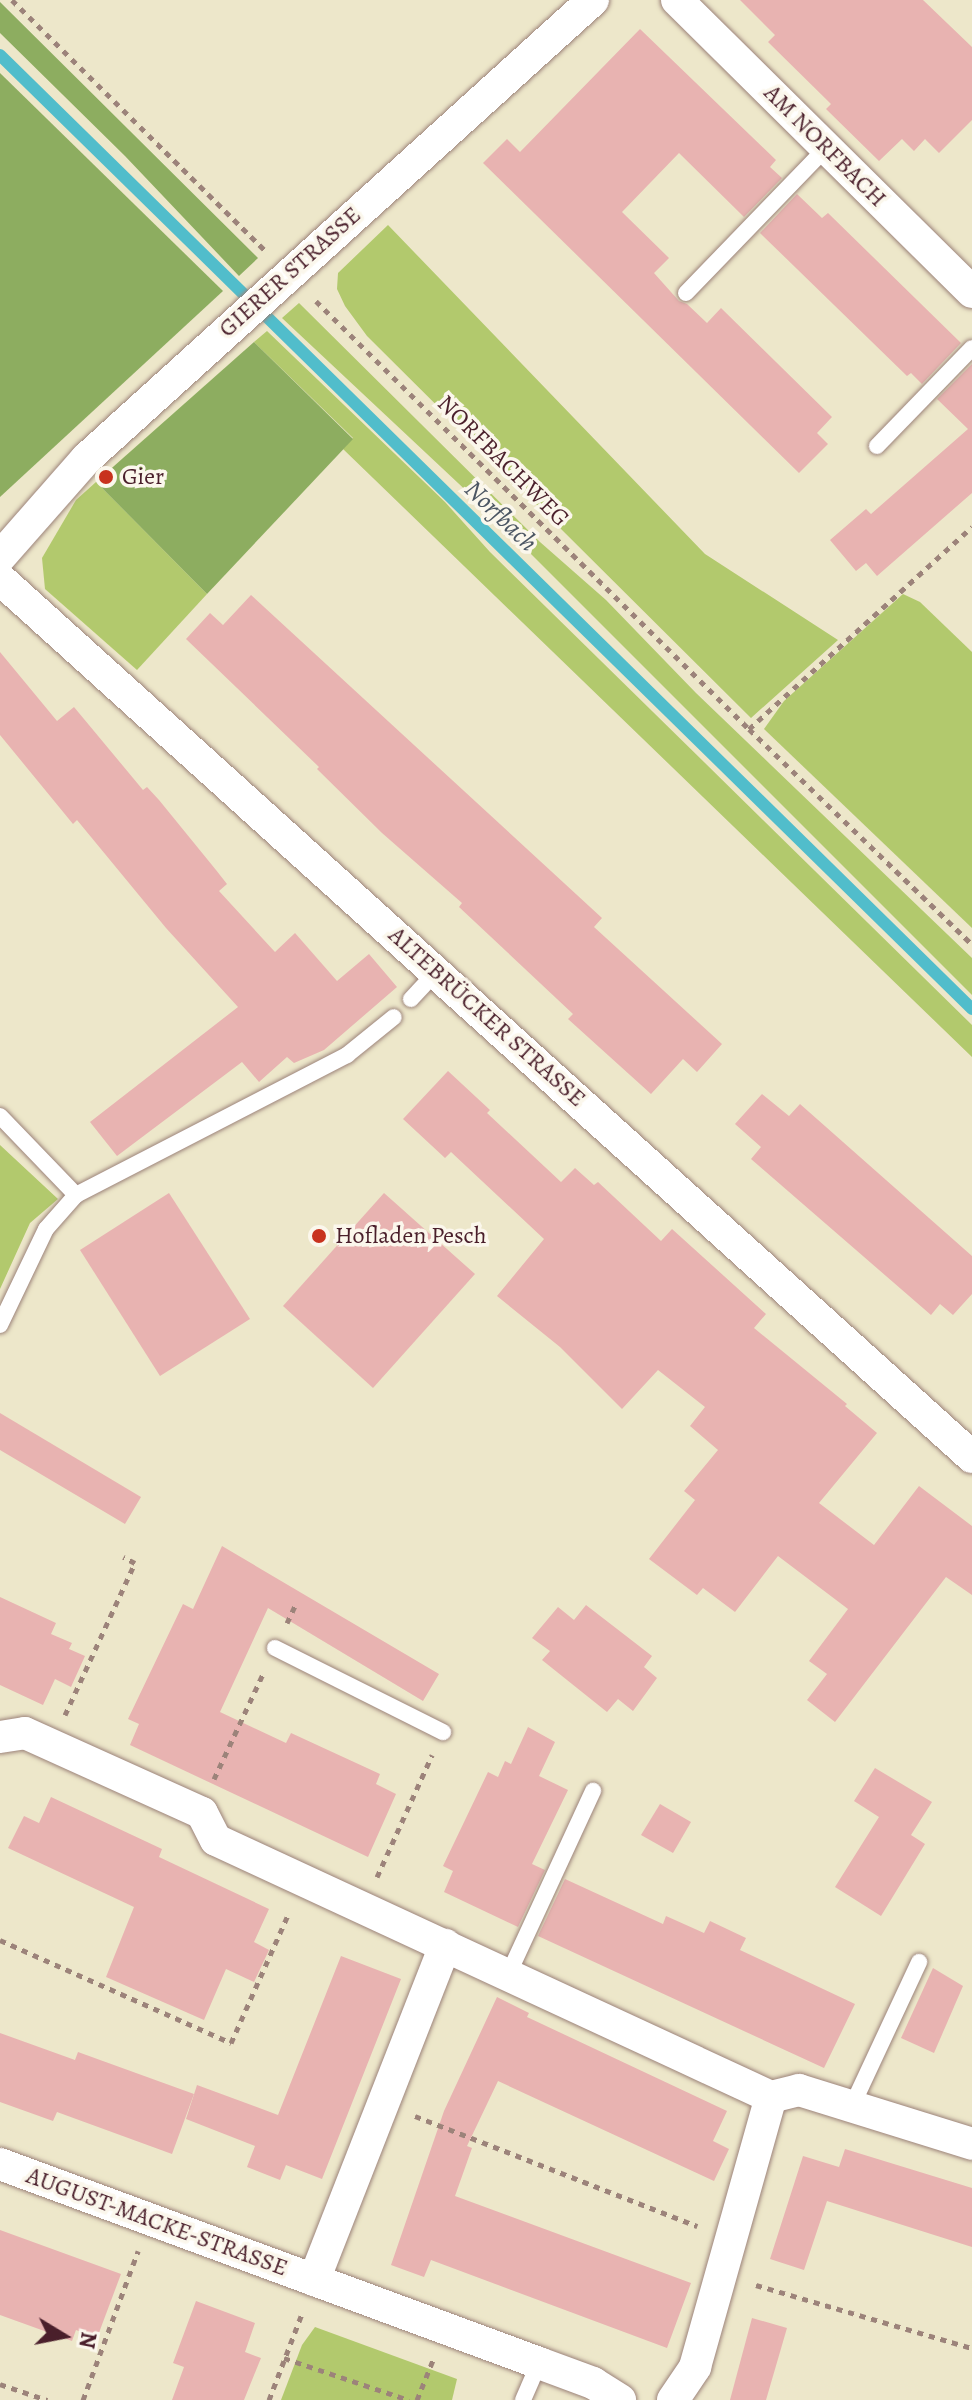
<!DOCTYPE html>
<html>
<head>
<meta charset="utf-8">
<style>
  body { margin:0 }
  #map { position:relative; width:972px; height:2400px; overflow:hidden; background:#ede7ca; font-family:Alegreya,serif }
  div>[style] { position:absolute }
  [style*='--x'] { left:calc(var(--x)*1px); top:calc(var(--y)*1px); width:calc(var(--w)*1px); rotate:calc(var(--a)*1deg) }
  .green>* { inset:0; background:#b2c96d }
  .forest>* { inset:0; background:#8dad60 }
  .stream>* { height:12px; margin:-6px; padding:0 6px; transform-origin:6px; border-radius:6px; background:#51bdcb }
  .building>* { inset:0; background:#e8b3b1 }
  .path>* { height:5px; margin-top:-2.5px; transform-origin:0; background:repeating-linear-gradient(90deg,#9c837a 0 6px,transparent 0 12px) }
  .roads { filter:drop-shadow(0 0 2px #9c837a) drop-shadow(0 0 2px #9c837a) }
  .service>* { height:16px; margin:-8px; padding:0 8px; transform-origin:8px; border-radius:8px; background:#fff }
  .minor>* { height:32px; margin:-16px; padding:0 16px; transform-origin:16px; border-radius:16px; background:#fff }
  .dots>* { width:22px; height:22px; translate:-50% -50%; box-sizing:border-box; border:4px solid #fbf7ec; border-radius:50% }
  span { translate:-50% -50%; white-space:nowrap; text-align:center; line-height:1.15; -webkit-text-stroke:7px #fbf7ec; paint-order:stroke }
  .street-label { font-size:24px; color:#4a1f2b }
  .poi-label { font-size:24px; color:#4a1f2b }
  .left { translate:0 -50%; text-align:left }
  .water-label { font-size:26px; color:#4c5663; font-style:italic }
  .north { position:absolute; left:24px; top:2296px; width:80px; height:80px; -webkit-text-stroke:6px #fbf7ec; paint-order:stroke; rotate:100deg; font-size:22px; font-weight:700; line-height:32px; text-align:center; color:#4a1f2b }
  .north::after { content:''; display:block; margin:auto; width:28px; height:36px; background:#4a1f2b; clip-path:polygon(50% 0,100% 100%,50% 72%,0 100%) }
</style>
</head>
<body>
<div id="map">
  <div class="green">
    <i style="clip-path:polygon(388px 225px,705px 554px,838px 640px,751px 718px,367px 336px,345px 306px,337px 289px,338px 273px)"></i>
    <i style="clip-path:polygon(299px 303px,540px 542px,606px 600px,696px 693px,972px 958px,972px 995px,490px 513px,282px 318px)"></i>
    <i style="clip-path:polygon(267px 331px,445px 502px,490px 552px,972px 1025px,972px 1057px,343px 449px,353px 438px,254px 342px)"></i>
    <i style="clip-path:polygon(96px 482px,207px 594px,137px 670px,45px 589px,42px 558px,76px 500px)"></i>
    <i style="clip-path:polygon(903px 594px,920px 602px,972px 652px,972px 928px,764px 729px,784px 701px)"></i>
    <i style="clip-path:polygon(0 1145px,58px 1199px,30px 1223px,0 1289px)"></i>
    <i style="clip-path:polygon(315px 2327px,457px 2379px,452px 2400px,281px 2400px,302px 2345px)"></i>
  </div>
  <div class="forest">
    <i style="clip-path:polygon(0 2px,258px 258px,239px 276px,125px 156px,0 33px)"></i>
    <i style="clip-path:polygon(0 73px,223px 291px,0 497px)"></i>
    <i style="clip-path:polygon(254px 342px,353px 439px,207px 594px,96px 482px)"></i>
  </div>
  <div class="stream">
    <i style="--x:0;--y:55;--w:1362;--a:44.46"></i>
  </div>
  <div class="building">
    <i style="clip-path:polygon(740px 0,923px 0,972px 47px,972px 120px,939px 153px,925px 139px,914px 151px,902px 139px,879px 161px,826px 109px,831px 104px,768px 42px,775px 35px)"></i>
    <i style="clip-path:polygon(640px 29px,776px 160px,770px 167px,782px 178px,744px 217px,679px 153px,622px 212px,669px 258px,654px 273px,679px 301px,687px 304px,707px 323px,721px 308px,832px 417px,817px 433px,828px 444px,799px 473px,483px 163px,507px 139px,520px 152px)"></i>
    <i style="clip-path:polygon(797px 194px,822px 218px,828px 213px,961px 343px,922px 384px,911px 373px,907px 376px,760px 233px)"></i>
    <i style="clip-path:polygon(972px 364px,972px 493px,877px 576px,866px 563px,856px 571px,830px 540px,866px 509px,871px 514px,968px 429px,937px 399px)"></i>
    <i style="clip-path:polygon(251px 595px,602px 918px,594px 927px,722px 1044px,697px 1072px,683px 1059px,651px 1094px,568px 1019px,573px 1014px,459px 907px,462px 903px,382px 833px,317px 769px,319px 767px,186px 639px,210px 613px,223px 625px)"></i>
    <i style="clip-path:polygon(0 652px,57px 721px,74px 707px,143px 790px,147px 787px,159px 800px,216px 870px,227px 884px,219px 891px,275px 952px,295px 933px,337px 981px,369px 954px,397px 987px,324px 1050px,294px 1063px,287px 1057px,259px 1082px,242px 1062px,117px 1156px,90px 1122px,238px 1007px,166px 928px,77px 820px,73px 824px,0 735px)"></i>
    <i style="clip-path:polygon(448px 1071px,490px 1110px,487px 1113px,561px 1182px,575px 1168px,594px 1185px,598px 1182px,661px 1241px,672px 1229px,766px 1314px,754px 1328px,847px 1404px,845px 1406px,877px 1433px,819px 1503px,874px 1545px,919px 1486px,972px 1526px,972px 1595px,946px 1577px,835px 1722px,807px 1700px,827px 1674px,809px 1661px,848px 1609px,778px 1556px,735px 1612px,703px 1588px,697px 1595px,649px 1559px,695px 1500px,684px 1491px,718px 1450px,690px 1426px,705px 1407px,658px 1370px,622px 1409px,560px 1347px,497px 1296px,544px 1239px,451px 1152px,445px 1158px,403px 1119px)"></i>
    <i style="clip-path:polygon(762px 1094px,789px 1116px,800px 1104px,972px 1256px,972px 1294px,953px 1315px,940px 1304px,931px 1315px,751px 1159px,761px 1147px,735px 1124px)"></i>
    <i style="clip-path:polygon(169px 1193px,250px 1319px,160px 1376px,80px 1250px)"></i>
    <i style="clip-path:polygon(384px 1193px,475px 1274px,373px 1388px,283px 1306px)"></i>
    <i style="clip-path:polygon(0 1413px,141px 1497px,125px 1524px,0 1450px)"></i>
    <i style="clip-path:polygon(222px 1546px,439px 1674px,423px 1701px,268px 1608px,220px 1712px,286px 1743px,291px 1733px,380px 1774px,376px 1784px,396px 1794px,368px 1857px,130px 1745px,139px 1724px,128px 1719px,183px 1604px,193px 1609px)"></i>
    <i style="clip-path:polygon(0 1597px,56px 1623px,51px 1634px,72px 1643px,69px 1649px,85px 1656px,71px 1687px,55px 1679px,43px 1705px,0 1685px)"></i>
    <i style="clip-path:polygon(586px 1605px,652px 1656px,644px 1667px,657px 1678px,633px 1711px,618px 1699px,607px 1712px,542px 1660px,550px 1651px,532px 1638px,558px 1607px,574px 1620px)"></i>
    <i style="clip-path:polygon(528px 1727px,555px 1742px,539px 1776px,568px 1790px,532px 1864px,545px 1870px,518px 1927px,444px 1892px,453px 1871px,443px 1866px,488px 1772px,498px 1777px,505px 1761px,511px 1764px)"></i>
    <i style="clip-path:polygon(875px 1768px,932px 1802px,911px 1835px,925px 1844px,881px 1916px,835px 1887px,879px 1817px,854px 1801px)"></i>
    <i style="clip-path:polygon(51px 1797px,162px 1849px,159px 1857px,269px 1909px,254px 1942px,269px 1950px,254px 1982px,226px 1969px,204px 2020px,106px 1977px,134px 1907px,8px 1848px,24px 1816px,39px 1823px)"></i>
    <i style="clip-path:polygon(660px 1804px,691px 1822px,673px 1853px,641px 1835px)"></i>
    <i style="clip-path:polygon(565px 1879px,663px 1924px,666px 1916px,704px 1933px,710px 1921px,746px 1938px,740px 1950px,855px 2004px,824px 2068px,538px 1936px)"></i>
    <i style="clip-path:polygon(341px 1956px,401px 1979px,322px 2179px,286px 2165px,280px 2180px,247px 2167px,255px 2146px,186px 2119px,197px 2085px,278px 2115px)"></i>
    <i style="clip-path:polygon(933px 1968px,963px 1986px,934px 2053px,901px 2038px)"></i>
    <i style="clip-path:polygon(497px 1997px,529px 2013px,527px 2017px,727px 2111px,713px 2141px,729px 2149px,714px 2181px,498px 2081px,467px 2146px,472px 2148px,455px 2196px,691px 2283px,667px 2348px,431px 2260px,424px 2277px,391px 2265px,444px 2111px)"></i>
    <i style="clip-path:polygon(0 2033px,75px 2060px,78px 2052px,194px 2094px,172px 2154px,57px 2112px,53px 2121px,0 2102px)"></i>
    <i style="clip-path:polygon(845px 2149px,972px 2188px,972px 2247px,827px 2201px,804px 2270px,770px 2259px,803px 2156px,839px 2167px)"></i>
    <i style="clip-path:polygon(0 2230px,121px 2274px,97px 2338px,76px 2330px,72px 2341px,0 2315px)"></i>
    <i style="clip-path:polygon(196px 2301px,255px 2323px,245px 2352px,261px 2358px,244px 2400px,172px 2400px,184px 2367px,173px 2363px)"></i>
    <i style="clip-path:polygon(752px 2318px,787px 2328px,766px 2400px,730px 2400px)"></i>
  </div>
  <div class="path">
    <i style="--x:12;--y:0;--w:357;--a:44.7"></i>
    <i style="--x:316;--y:301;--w:609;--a:44.67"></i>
    <i style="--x:749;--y:729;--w:310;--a:44"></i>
    <i style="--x:749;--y:729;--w:301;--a:-42.2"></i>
    <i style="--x:287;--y:1623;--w:19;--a:-65"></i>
    <i style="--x:65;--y:1715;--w:167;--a:-65.3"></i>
    <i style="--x:135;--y:1563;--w:13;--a:-153"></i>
    <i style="--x:214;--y:1779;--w:118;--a:-65"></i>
    <i style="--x:377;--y:1877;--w:134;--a:-65.7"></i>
    <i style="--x:0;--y:1940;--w:253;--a:24"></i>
    <i style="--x:231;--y:2043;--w:142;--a:-66"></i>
    <i style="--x:415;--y:2116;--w:303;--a:21.3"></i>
    <i style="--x:756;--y:2285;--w:225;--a:16.3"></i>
    <i style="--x:284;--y:2358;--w:132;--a:18.6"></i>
    <i style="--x:0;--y:2384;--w:50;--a:18.8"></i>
    <i style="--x:83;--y:2400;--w:159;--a:-69.7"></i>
    <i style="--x:269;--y:2400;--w:95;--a:-69.1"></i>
    <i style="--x:417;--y:2400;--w:43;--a:-68.2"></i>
  </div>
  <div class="roads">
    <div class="service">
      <i style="--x:686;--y:293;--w:202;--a:-46"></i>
      <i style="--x:877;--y:446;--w:136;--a:-45.9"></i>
      <i style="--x:411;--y:999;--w:38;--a:-47"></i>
      <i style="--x:0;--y:1116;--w:110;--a:46.1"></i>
      <i style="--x:0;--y:1325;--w:106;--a:-64.4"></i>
      <i style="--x:46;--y:1229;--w:45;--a:-48.6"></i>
      <i style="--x:76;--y:1195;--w:305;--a:-27.3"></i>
      <i style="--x:347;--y:1055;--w:60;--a:-39"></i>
      <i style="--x:275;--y:1648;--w:188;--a:26.6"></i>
      <i style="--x:508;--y:1975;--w:203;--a:-65.2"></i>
      <i style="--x:852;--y:2106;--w:159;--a:-65"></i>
      <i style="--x:523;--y:2400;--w:40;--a:-66.6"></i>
    </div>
    <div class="minor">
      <i style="--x:677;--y:0;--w:415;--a:44.7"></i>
      <i style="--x:0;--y:557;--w:130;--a:-48.7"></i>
      <i style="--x:86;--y:459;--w:684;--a:-42.16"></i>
      <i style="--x:0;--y:579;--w:1310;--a:42.09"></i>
      <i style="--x:0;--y:1737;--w:25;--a:-9"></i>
      <i style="--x:25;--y:1733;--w:194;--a:24.3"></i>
      <i style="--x:202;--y:1813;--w:30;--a:63"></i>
      <i style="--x:216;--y:1840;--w:612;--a:24.85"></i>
      <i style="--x:771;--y:2097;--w:29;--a:-14"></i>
      <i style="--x:799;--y:2090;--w:181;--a:17.3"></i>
      <i style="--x:0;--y:2164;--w:575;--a:20.26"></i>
      <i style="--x:539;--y:2363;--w:58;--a:20.3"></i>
      <i style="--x:593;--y:2383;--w:32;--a:32"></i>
      <i style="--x:314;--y:2280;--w:360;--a:-68.6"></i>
      <i style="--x:673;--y:2400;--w:40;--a:-56"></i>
      <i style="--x:695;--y:2367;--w:280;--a:-74.3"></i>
    </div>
  </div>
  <div class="dots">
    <i style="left:106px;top:477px;background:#c8321e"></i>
    <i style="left:319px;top:1236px;background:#c8321e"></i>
  </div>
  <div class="street-label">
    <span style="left:825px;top:146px;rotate:45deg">AM NORFBACH</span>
    <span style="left:290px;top:272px;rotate:-42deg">GIERER STRASSE</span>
    <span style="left:503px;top:461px;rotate:45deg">NORFBACHWEG</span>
    <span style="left:487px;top:1017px;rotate:42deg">ALTEBRÜCKER STRASSE</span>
    <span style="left:157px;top:2222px;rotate:20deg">AUGUST-MACKE-STRASSE</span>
  </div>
  <div class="poi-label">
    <span class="left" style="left:122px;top:477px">Gier</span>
    <span class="left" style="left:335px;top:1236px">Hofladen Pesch</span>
  </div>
  <div class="water-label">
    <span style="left:501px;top:516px;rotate:44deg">Norfbach</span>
  </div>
  <div class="north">N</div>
</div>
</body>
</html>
